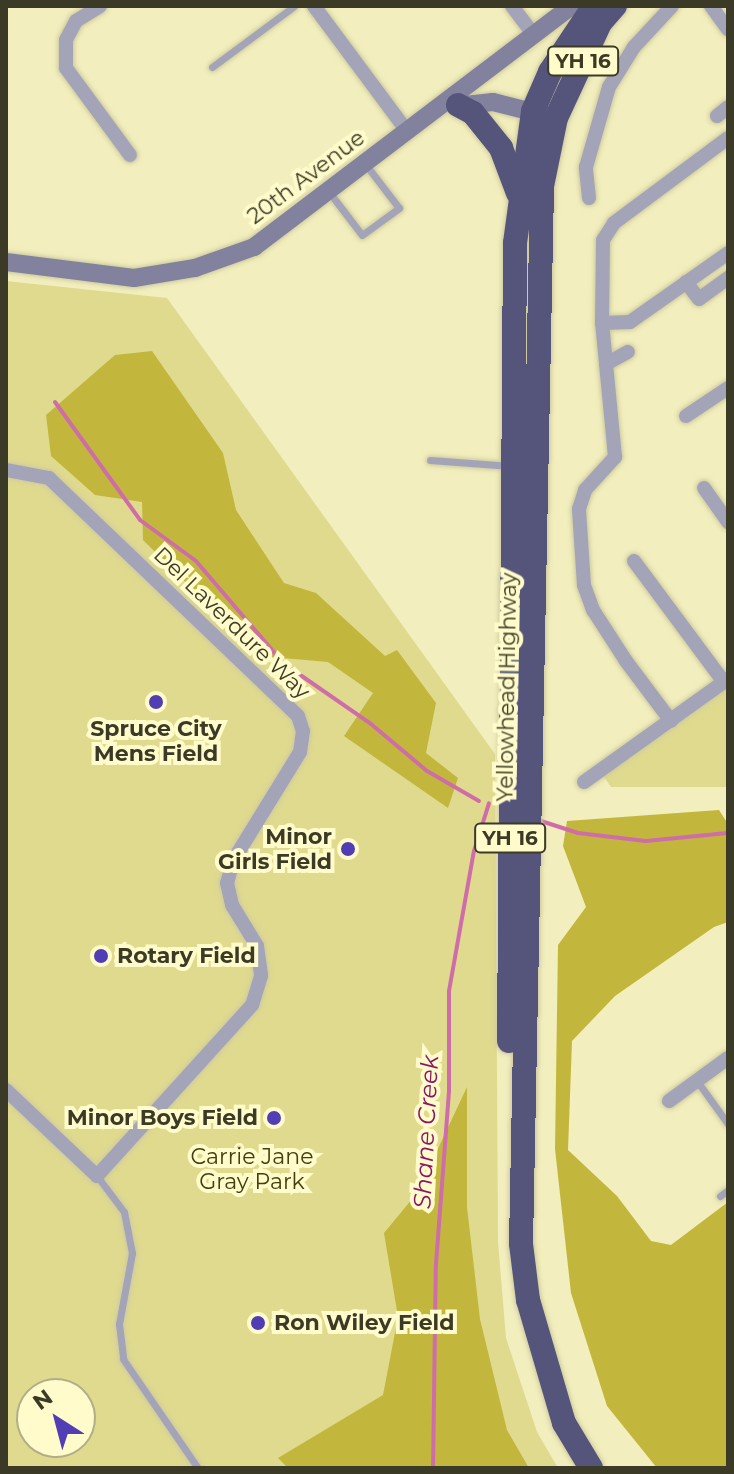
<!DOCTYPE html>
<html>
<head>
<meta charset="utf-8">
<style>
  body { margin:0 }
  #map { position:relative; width:734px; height:1474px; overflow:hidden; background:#f2eebd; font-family:Montserrat,sans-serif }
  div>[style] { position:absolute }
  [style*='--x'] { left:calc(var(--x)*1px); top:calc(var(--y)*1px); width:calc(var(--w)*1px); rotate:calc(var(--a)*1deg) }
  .green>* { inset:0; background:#e0da8f }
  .forest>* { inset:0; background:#c2b73c }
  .stream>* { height:4px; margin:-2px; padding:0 2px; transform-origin:2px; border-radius:2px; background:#ce6da8 }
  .roads { filter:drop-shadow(0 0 2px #cdca9f) drop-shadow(0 0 2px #cdca9f) }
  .lane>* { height:7px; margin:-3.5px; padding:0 3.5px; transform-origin:3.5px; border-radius:3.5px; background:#a4a4b9 }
  .street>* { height:14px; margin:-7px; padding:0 7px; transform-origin:7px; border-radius:7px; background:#a4a4b9 }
  .secondary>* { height:18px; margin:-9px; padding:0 9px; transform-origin:9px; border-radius:9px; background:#82829f }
  .highway>* { height:24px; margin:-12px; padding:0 12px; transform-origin:12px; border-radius:12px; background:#55557c }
  .dots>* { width:22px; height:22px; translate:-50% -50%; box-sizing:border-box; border:4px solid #fffbca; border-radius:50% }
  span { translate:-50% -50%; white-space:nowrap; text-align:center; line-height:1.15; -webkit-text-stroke:8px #fffbca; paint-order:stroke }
  .shield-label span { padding:2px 6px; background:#fffbca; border:2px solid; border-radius:6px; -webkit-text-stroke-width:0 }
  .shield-label { font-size:20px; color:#3b3a26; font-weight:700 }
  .street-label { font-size:22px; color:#3b3a26 }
  .poi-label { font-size:22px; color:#3b3a26; font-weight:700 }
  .right { translate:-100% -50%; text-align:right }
  .left { translate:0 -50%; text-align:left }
  .park-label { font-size:22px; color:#433f0c }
  .water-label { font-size:24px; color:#8b1467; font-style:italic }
  .frame { position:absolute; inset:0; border:8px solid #3b3a26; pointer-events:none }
  .north { position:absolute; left:16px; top:1378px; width:80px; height:80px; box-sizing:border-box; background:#fffbca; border:2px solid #b1ae88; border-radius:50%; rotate:324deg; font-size:22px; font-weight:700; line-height:32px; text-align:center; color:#3b3a26 }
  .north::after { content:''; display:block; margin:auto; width:28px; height:36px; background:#513eb5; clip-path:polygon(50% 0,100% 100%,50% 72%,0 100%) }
</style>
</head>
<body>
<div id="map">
  <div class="green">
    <i style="clip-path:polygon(evenodd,6px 281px,167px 298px,495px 754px,498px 1242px,506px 1338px,537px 1432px,558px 1468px,6px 1468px,6px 281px,32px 1394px,80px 1394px,80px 1442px,32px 1442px,32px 1394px)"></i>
    <i style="clip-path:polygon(728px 680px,728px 787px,611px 787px,602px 774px)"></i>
  </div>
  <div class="forest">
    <i style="clip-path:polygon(152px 351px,223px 453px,236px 510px,284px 583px,316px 593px,385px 656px,397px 650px,436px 703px,426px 753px,458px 778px,448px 808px,344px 736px,373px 693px,328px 662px,260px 656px,143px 540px,142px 502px,95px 495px,51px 456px,46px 415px,115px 355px)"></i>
    <i style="clip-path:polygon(719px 810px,728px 824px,728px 922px,714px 927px,615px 996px,572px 1041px,568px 1150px,617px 1196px,651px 1241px,671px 1245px,728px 1202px,728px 1468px,657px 1468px,607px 1406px,571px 1293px,555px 1149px,558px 945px,586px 907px,563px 846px,567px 821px)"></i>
    <i style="clip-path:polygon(467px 1087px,467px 1207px,480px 1319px,507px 1430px,529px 1468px,288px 1468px,278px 1458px,383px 1395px,398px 1317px,384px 1233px,417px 1193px)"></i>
  </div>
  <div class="stream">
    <i style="--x:55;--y:402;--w:145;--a:54.2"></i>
    <i style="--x:140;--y:520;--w:69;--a:36.2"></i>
    <i style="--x:196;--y:561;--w:134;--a:49.5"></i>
    <i style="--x:283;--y:663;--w:107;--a:34.7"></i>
    <i style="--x:371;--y:724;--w:73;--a:40"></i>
    <i style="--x:427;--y:771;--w:60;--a:30"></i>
    <i style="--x:538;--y:820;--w:42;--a:18"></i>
    <i style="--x:578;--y:833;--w:68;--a:6.7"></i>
    <i style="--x:646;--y:841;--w:82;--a:-5.6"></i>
    <i style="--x:433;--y:1468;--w:204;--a:-89.2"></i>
    <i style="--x:436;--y:1264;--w:172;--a:-85.7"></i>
    <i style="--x:449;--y:1092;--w:101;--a:-90"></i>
    <i style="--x:449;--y:991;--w:142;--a:-79.9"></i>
    <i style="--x:474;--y:851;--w:50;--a:-72.6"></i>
  </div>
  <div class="roads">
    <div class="lane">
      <i style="--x:212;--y:67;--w:102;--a:-36.6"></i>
      <i style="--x:329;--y:192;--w:54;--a:52.5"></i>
      <i style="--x:362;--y:235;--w:46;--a:-36.1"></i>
      <i style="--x:399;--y:208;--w:54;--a:-127.5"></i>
      <i style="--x:430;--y:460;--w:81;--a:4.2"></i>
      <i style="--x:697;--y:1081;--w:53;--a:54.2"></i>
      <i style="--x:97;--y:1176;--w:45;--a:53.1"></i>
      <i style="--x:124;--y:1212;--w:42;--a:79"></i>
      <i style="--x:132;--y:1253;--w:72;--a:100.4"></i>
      <i style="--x:119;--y:1324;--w:35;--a:83"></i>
      <i style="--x:123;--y:1359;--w:132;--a:55.5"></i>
      <i style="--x:720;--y:1196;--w:10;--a:-37"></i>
    </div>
    <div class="street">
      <i style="--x:100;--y:6;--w:28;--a:148"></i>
      <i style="--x:76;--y:21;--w:21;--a:118"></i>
      <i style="--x:66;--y:40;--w:28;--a:90"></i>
      <i style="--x:66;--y:68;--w:108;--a:53.7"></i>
      <i style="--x:314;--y:6;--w:154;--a:53.4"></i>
      <i style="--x:512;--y:6;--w:35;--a:53"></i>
      <i style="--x:711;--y:6;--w:29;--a:54"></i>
      <i style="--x:717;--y:116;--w:14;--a:-39"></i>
      <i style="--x:589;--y:198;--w:31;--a:-96"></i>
      <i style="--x:586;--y:167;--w:83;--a:-74"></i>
      <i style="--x:609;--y:87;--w:47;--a:-58"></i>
      <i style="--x:634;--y:47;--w:56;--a:-47.2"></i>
      <i style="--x:686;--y:282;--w:21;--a:53"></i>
      <i style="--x:699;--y:299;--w:36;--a:-36"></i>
      <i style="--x:602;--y:323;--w:28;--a:-2"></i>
      <i style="--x:630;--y:322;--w:120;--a:-35.1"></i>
      <i style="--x:606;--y:364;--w:25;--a:-29"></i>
      <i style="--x:686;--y:416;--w:50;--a:-33.7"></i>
      <i style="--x:6;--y:470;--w:44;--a:10.5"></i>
      <i style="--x:49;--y:478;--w:344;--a:43.7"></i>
      <i style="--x:298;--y:716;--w:16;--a:72"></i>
      <i style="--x:303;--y:731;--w:21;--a:98"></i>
      <i style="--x:300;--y:752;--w:128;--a:121.6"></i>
      <i style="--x:233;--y:861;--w:23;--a:105"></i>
      <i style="--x:227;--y:883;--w:23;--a:77"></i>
      <i style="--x:232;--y:905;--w:48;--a:58.6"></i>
      <i style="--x:257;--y:946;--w:30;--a:82"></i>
      <i style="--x:261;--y:976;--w:30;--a:107"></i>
      <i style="--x:252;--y:1005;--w:231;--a:132.2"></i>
      <i style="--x:97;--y:1176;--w:125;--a:-136.6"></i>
      <i style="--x:704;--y:488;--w:42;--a:54.8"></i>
      <i style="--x:634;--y:561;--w:151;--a:53.4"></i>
      <i style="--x:671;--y:721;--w:75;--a:-126.9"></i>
      <i style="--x:626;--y:661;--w:61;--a:-122.9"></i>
      <i style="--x:593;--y:610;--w:27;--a:-110"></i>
      <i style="--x:584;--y:585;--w:76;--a:-93.8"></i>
      <i style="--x:579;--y:509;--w:20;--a:-72"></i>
      <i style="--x:585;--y:490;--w:45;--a:-47.7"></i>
      <i style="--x:615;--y:457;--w:135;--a:-95.5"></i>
      <i style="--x:602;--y:323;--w:83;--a:-89.3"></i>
      <i style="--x:603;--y:240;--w:20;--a:-57"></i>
      <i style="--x:614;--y:223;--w:142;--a:-36.7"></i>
      <i style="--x:584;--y:782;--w:177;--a:-35.6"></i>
      <i style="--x:669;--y:1101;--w:73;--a:-36.1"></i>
    </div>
    <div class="secondary">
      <i style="--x:455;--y:106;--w:38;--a:-6"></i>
      <i style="--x:493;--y:102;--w:53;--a:14.3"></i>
      <i style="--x:6;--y:262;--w:129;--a:7.1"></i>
      <i style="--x:134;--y:278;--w:62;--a:-9.3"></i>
      <i style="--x:195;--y:268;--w:63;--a:-19.6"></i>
      <i style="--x:254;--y:247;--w:398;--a:-37.2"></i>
    </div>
    <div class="highway">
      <i style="--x:458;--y:105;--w:17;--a:28"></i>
      <i style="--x:473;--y:113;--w:45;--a:51.3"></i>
      <i style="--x:501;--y:148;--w:48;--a:69.3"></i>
      <i style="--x:509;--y:1041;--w:798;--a:-89.57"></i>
      <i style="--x:515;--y:243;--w:133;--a:-82.2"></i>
      <i style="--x:533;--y:111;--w:43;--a:-66.4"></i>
      <i style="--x:550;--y:72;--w:79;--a:-56.3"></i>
      <i style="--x:591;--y:1468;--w:52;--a:-121"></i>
      <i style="--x:564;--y:1423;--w:128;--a:-106.3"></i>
      <i style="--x:528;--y:1300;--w:56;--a:-97.1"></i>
      <i style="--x:521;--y:1244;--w:1058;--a:-88.86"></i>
      <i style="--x:542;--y:186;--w:69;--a:-78.4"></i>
      <i style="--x:556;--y:118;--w:105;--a:-65.1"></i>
      <i style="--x:600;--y:23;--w:23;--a:-49"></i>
    </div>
  </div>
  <div class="dots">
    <i style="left:156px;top:702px;background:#513eb5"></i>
    <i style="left:348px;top:849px;background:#513eb5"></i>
    <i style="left:101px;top:956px;background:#513eb5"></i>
    <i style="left:274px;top:1118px;background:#513eb5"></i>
    <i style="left:258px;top:1323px;background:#513eb5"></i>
  </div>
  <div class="shield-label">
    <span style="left:583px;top:61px">YH 16</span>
    <span style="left:510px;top:838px">YH 16</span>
  </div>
  <div class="street-label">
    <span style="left:306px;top:177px;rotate:-37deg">20th Avenue</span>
    <span style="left:232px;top:623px;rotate:44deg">Del Laverdure Way</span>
    <span style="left:507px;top:687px;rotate:-89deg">Yellowhead Highway</span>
  </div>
  <div class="poi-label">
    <span style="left:156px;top:741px">Spruce City<br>Mens Field</span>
    <span class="right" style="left:332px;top:849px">Minor<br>Girls Field</span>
    <span class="left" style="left:117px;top:956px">Rotary Field</span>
    <span class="right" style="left:258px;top:1118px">Minor Boys Field</span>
    <span class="left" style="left:274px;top:1323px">Ron Wiley Field</span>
  </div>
  <div class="park-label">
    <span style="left:252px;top:1169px">Carrie Jane<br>Gray Park</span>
  </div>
  <div class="water-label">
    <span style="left:426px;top:1132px;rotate:-87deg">Shane Creek</span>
  </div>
  <div class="frame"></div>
  <div class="north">N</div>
</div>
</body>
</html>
